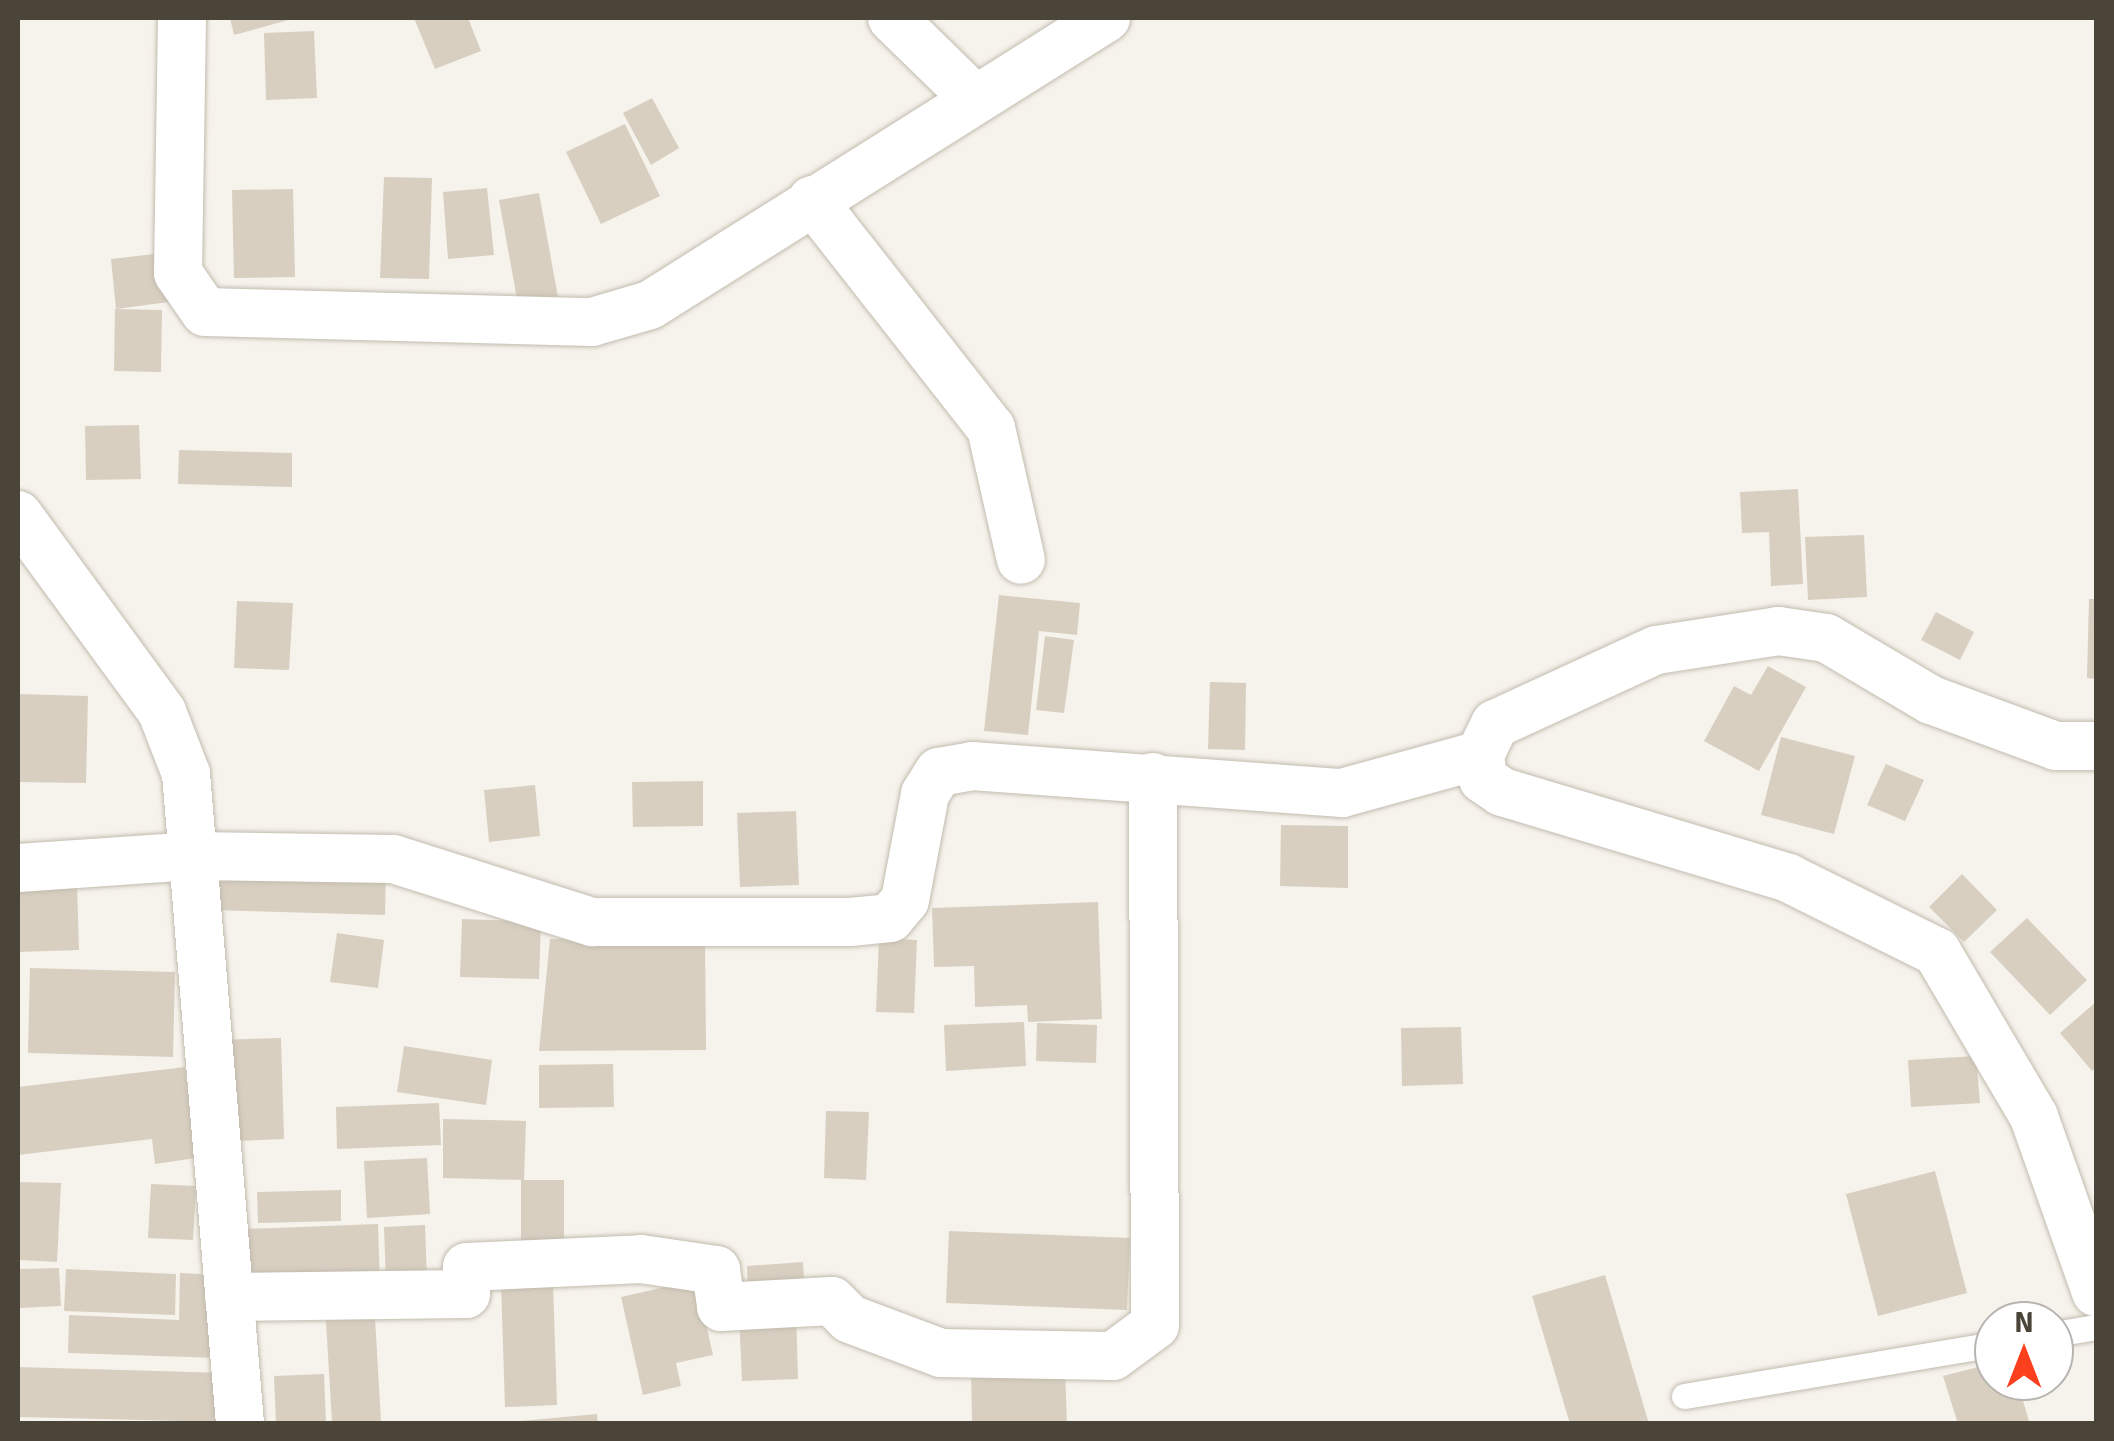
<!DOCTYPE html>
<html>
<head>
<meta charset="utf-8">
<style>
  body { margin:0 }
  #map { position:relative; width:2114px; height:1441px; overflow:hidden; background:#f6f3ec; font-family:Signika,sans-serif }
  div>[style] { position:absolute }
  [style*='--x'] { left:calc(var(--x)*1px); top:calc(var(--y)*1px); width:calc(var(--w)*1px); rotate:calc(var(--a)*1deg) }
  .building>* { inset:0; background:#d8cfc1 }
  .roads { filter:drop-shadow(0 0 2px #c2bbae) drop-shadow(0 0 2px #c2bbae) }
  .service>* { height:25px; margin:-12.5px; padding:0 12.5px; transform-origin:12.5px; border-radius:12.5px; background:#fff }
  .minor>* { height:48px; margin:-24px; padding:0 24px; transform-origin:24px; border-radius:24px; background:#fff }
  span { translate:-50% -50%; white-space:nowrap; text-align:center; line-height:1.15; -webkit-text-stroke:8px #fff; paint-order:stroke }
  .frame { position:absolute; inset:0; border:20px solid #4b4439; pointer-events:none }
  .north { position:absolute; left:1974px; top:1301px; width:100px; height:100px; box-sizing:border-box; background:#fff; border:2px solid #b7b4b0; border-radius:50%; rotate:0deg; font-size:28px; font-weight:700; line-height:40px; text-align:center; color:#4b4439 }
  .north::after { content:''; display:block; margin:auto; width:35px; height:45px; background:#fc3f1d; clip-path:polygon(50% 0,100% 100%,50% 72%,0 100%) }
</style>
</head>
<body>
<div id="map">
  <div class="building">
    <i style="clip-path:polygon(230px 18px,292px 18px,292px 19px,234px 35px)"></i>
    <i style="clip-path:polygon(414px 18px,468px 18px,481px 51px,435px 69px)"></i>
    <i style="clip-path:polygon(314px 31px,317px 98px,266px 100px,264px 33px)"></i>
    <i style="clip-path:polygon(652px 98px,679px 148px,651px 165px,623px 113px)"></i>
    <i style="clip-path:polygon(625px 124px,660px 196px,601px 224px,566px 152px)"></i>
    <i style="clip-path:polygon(384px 177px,432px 178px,429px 279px,380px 278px)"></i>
    <i style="clip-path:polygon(487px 188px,494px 255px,448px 259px,443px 192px)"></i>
    <i style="clip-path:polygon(293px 189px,295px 277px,234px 278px,232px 190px)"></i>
    <i style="clip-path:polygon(539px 193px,558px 297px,518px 304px,499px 200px)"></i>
    <i style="clip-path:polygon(163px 253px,169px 302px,116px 309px,111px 259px)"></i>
    <i style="clip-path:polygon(115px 309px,162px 310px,161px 372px,114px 371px)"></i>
    <i style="clip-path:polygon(139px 425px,141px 479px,86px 480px,85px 426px)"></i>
    <i style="clip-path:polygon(179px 450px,292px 453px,292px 487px,178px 484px)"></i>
    <i style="clip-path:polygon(1798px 489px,1803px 584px,1771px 586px,1769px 532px,1742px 533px,1740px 492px)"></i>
    <i style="clip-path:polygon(1864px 535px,1867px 597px,1808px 600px,1805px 537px)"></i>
    <i style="clip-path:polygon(999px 595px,1080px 603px,1077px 635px,1039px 631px,1028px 735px,984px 731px)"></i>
    <i style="clip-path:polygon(2089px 599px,2096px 599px,2096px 679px,2087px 678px)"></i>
    <i style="clip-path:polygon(237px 601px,293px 603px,289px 670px,234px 668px)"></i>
    <i style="clip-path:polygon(1936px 612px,1974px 632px,1960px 660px,1921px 640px)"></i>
    <i style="clip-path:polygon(1045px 636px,1074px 640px,1064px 713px,1036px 710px)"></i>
    <i style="clip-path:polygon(1768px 666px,1806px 687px,1759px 771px,1704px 741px,1734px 686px,1751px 695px)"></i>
    <i style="clip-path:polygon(1210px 682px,1246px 683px,1245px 750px,1208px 749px)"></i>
    <i style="clip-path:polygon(18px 694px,88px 696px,86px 783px,18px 782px)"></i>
    <i style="clip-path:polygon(1781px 737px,1855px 756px,1834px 834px,1761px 815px)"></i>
    <i style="clip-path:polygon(1886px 764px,1924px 780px,1905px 821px,1867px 805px)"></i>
    <i style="clip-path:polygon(703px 781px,703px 826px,633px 827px,632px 782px)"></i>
    <i style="clip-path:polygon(535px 785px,540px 836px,489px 842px,484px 790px)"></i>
    <i style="clip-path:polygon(796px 811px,799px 885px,740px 887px,737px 813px)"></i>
    <i style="clip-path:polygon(1281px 825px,1348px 826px,1348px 888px,1280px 886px)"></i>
    <i style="clip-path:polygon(210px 861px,386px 865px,385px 915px,209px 910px)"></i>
    <i style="clip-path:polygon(1962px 874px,1997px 910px,1964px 942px,1929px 907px)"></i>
    <i style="clip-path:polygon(77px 885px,79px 950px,18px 952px,18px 888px)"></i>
    <i style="clip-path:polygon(1098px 902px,1102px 1019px,1028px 1022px,1027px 1005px,975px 1007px,974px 966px,934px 967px,932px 908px)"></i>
    <i style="clip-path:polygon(2027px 918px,2087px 980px,2050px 1015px,1990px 952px)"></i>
    <i style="clip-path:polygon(462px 919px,541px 922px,539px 979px,460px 977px)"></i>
    <i style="clip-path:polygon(337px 933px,384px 940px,378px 988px,330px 982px)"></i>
    <i style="clip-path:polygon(705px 935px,706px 1050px,539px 1051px,550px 939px)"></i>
    <i style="clip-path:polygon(879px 938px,917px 940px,914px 1013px,876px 1012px)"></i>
    <i style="clip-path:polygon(30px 968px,175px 972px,173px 1057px,28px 1053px)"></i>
    <i style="clip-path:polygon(2096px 1002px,2096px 1067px,2092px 1071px,2060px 1033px)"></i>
    <i style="clip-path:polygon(1024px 1022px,1026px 1066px,946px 1071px,944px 1025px)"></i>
    <i style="clip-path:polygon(1037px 1023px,1097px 1025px,1096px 1063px,1036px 1061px)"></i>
    <i style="clip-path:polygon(1461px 1027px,1463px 1084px,1402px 1086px,1401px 1028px)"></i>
    <i style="clip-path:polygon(281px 1038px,284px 1139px,218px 1142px,214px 1040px)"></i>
    <i style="clip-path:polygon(404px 1046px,492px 1060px,486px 1105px,397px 1092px)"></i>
    <i style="clip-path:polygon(1976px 1056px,1980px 1103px,1911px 1107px,1908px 1060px)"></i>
    <i style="clip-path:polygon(613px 1064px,614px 1107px,539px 1108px,539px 1065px)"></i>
    <i style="clip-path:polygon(185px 1067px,196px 1158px,155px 1164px,152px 1139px,18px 1155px,18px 1087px)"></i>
    <i style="clip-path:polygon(439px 1103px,441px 1145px,337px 1149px,336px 1107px)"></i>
    <i style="clip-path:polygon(826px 1111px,869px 1112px,866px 1180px,824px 1178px)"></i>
    <i style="clip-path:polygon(443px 1119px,526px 1121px,524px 1180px,443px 1178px)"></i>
    <i style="clip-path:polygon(427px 1158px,430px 1214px,367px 1218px,364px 1161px)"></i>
    <i style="clip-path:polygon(1935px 1171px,1967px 1293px,1878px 1316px,1846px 1194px)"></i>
    <i style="clip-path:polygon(521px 1180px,564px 1180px,564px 1254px,521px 1254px)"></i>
    <i style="clip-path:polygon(18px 1182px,61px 1183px,57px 1262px,18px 1260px)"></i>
    <i style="clip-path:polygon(151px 1184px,196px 1186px,193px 1240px,148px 1238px)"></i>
    <i style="clip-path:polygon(341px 1190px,341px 1221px,258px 1223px,257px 1192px)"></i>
    <i style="clip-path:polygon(378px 1224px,380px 1286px,246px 1291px,245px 1229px)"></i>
    <i style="clip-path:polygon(425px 1225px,427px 1281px,386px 1283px,384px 1227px)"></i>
    <i style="clip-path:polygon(949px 1231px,1130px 1238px,1127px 1310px,946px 1303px)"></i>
    <i style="clip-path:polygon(803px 1262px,805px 1297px,748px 1299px,747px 1266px)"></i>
    <i style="clip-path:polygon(59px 1268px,61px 1306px,20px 1308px,19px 1269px)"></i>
    <i style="clip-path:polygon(66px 1269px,176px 1274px,175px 1315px,64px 1311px)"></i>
    <i style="clip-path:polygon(180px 1273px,221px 1275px,218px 1358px,68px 1353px,69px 1315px,179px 1320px)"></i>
    <i style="clip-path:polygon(1605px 1275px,1649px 1424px,1570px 1424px,1532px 1296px)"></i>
    <i style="clip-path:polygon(696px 1280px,713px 1355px,676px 1363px,681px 1386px,643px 1395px,621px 1297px)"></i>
    <i style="clip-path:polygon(553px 1282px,557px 1405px,505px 1407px,501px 1284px)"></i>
    <i style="clip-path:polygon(374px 1301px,381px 1421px,332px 1423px,325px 1304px)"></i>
    <i style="clip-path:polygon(796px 1311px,798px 1379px,742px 1381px,739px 1314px)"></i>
    <i style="clip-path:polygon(1994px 1363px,1994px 1381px,2017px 1381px,2030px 1424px,1958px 1424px,1943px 1376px)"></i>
    <i style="clip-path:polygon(18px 1367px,226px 1373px,224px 1422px,18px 1417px)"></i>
    <i style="clip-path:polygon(1065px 1367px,1067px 1424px,972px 1424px,971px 1369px)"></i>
    <i style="clip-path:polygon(324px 1374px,326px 1422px,276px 1424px,274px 1376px)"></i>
    <i style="clip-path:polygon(597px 1414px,598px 1424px,520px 1424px,520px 1421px)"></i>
  </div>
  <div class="roads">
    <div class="service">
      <i style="--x:2054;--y:1334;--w:43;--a:-9.5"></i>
      <i style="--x:1684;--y:1396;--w:314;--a:-9.5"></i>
    </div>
    <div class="minor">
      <i style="--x:182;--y:18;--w:255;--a:90.9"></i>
      <i style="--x:178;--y:273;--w:47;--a:55.3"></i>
      <i style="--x:205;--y:312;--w:387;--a:1.5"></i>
      <i style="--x:592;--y:322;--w:60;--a:-16.3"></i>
      <i style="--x:650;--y:305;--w:539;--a:-32.19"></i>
      <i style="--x:892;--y:18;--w:113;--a:44.3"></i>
      <i style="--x:812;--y:200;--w:290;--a:51.9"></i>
      <i style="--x:991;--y:428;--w:135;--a:77.2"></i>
      <i style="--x:18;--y:515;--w:244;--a:53.8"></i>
      <i style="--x:162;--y:712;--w:66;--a:68.8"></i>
      <i style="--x:186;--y:774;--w:652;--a:85.25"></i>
      <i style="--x:2096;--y:746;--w:40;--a:180"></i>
      <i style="--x:2056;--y:746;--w:133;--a:-159.8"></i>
      <i style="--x:1931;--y:700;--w:122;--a:-149.4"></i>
      <i style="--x:1826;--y:638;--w:48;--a:-171.5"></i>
      <i style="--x:1779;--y:631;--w:124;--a:171.2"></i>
      <i style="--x:1656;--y:650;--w:177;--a:155.3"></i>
      <i style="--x:1495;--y:724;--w:34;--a:116"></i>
      <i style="--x:1480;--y:755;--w:24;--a:83"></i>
      <i style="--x:1483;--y:779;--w:23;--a:34"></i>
      <i style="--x:1502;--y:792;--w:299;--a:16.7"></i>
      <i style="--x:1788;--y:878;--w:166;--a:26.4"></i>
      <i style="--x:1937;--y:952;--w:191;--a:59.5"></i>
      <i style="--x:2034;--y:1117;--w:186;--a:70.5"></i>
      <i style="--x:18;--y:868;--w:178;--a:-3.9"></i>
      <i style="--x:196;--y:856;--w:197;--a:0.9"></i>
      <i style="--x:393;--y:859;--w:209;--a:17.6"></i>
      <i style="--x:592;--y:922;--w:258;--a:0"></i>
      <i style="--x:850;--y:922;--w:40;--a:-5.7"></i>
      <i style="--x:890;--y:918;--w:23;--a:-50"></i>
      <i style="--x:905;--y:900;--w:108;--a:-79.3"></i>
      <i style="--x:925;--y:794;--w:26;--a:-58"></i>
      <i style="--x:939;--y:772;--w:34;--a:-10"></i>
      <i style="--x:972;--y:766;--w:371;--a:4.2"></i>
      <i style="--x:1342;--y:793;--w:143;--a:-15.4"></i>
      <i style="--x:229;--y:1297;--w:237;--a:-0.7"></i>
      <i style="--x:466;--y:1294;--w:27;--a:-88"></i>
      <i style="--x:467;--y:1267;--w:174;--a:-2.6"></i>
      <i style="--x:641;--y:1259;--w:76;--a:8.3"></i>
      <i style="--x:716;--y:1270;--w:37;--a:82"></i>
      <i style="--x:721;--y:1307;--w:111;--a:-3.1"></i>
      <i style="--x:832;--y:1301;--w:25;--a:45"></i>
      <i style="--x:850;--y:1319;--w:97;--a:20.5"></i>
      <i style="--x:941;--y:1353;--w:172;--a:1"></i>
      <i style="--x:1113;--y:1356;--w:52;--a:-36.4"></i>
      <i style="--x:1155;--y:1325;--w:548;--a:-90.21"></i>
    </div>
  </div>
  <div class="frame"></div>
  <div class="north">N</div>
</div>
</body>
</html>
